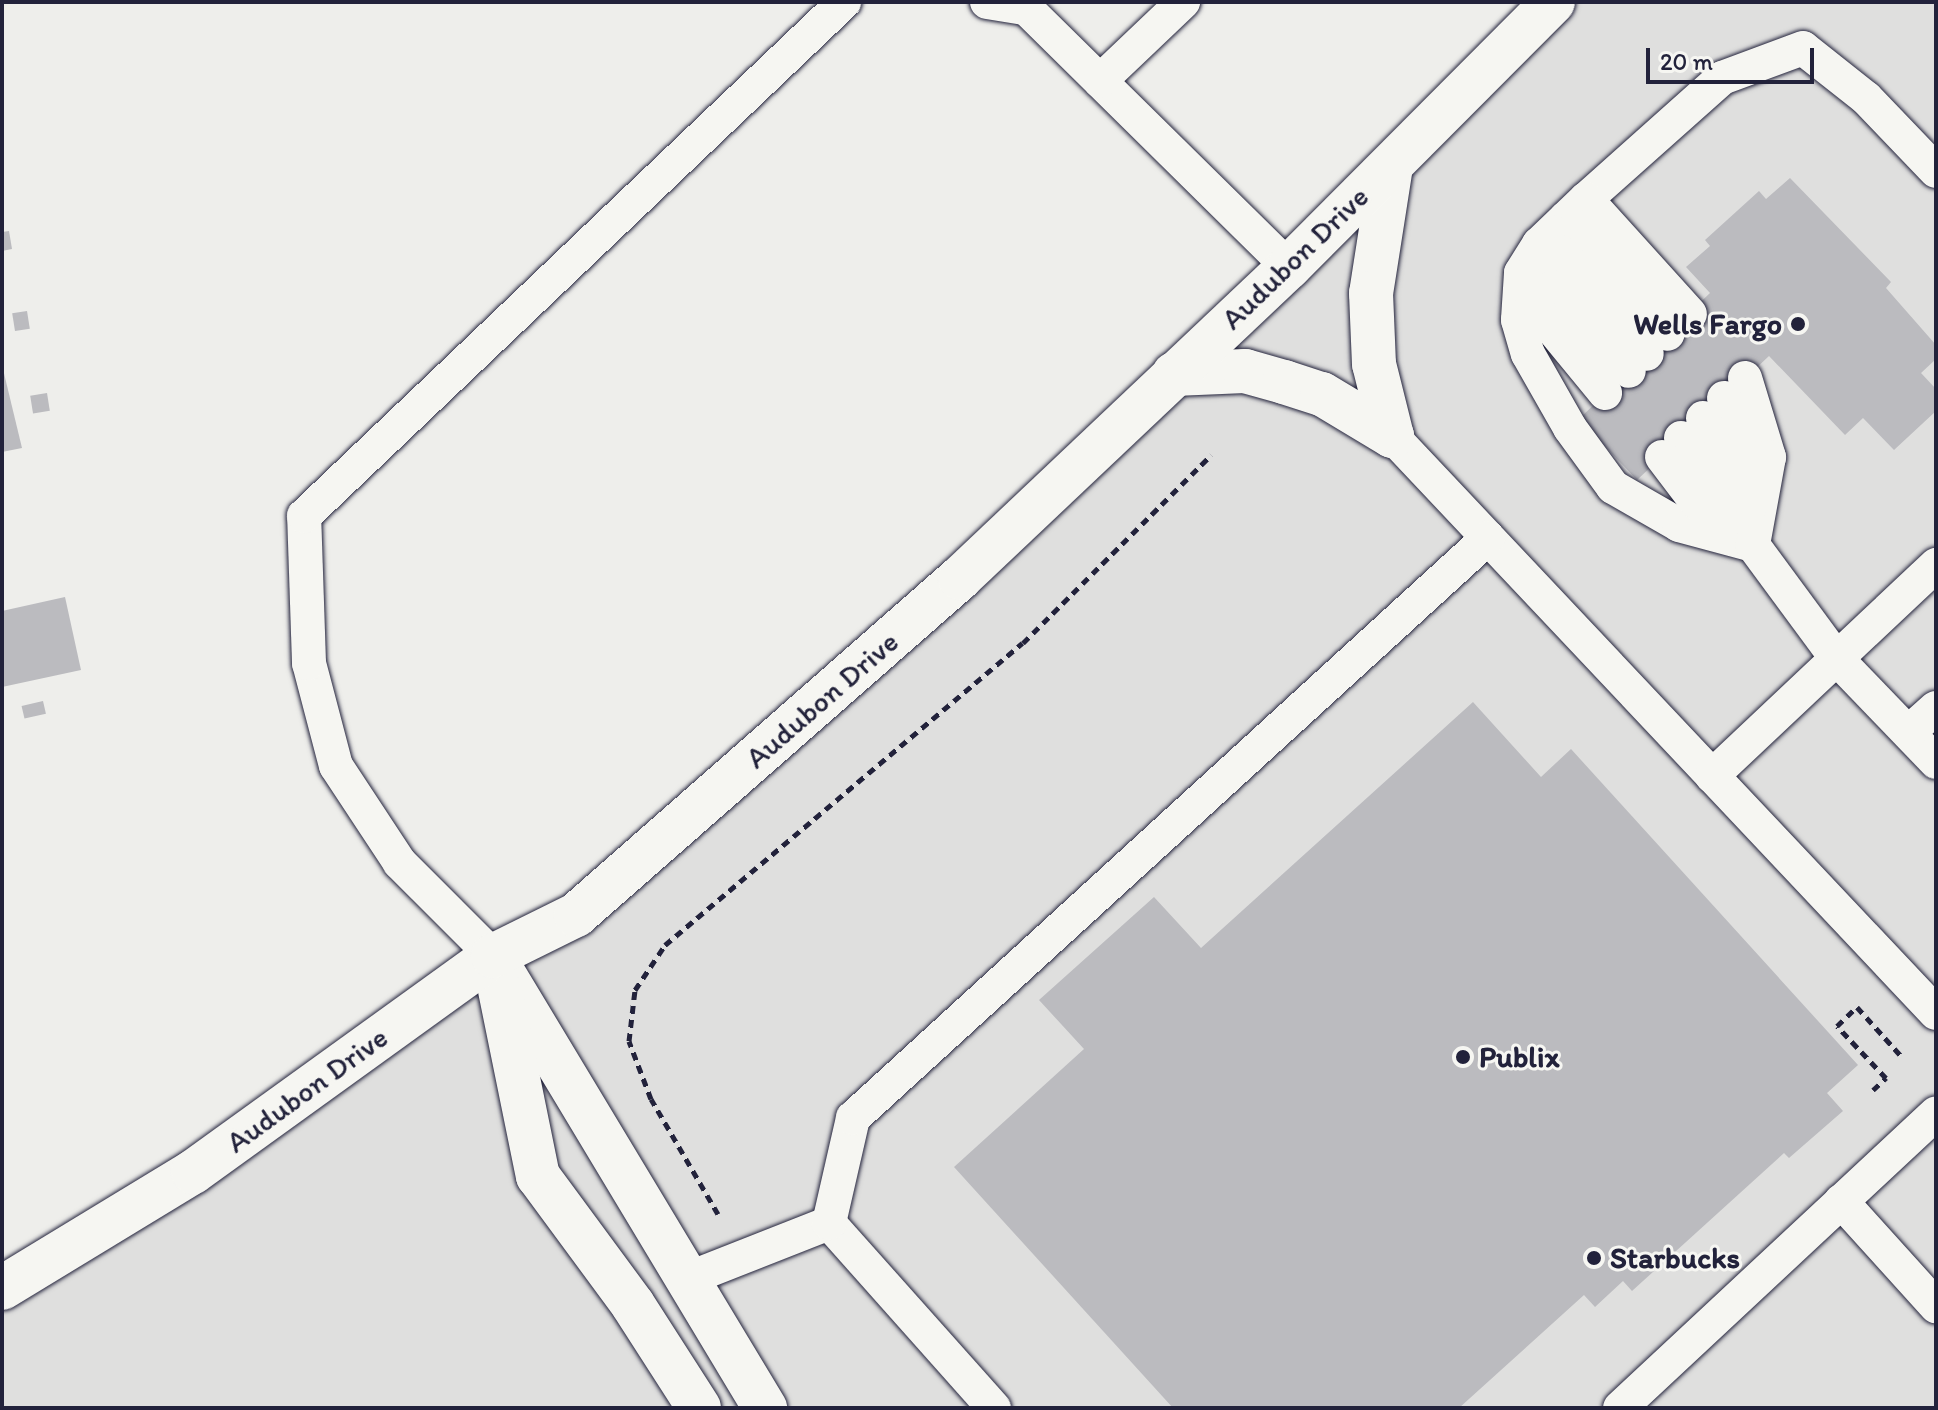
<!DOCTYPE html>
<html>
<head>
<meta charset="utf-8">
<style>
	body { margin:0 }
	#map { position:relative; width:1938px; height:1410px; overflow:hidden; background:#eeeeeb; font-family:Itim,sans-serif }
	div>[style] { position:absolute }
	.built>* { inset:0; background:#dfdfde }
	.building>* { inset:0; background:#bbbbbf; transform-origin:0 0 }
	.path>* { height:5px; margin-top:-2.5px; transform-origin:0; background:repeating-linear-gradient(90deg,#22223b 0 8px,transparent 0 14px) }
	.roads { filter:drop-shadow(0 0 2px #22223b) drop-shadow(0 0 2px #22223b) }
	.service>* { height:34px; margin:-17px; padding:0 17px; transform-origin:17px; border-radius:17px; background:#f6f6f2 }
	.minor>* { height:44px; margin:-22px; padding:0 22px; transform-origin:22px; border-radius:22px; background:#f6f6f2 }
	.tertiary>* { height:44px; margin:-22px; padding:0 22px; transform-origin:22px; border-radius:22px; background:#f6f6f2 }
	.dots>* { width:22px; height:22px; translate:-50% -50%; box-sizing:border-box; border:4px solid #f6f6f2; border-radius:50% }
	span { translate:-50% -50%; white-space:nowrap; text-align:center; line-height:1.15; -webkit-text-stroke:6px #f6f6f2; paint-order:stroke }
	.street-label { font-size:30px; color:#22223b }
	.poi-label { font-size:30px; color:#22223b; font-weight:700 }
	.right { translate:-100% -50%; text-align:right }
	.left { translate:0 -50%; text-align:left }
	.frame { position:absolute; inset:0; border:4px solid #22223b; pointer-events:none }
	.scale { position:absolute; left:1646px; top:48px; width:168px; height:36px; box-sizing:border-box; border:4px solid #22223b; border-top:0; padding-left:10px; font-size:24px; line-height:28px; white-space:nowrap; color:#22223b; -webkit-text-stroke:6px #f6f6f2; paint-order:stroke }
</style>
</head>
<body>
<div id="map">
	<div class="built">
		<i style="clip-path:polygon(1553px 2px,1936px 2px,1936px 1408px,2px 1408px,2px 1288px,576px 915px)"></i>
	</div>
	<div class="building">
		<i style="clip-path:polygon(1790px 178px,1891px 282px,1886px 288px,1936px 345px,1936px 359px,1921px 373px,1936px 389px,1936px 411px,1894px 450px,1863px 418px,1845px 435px,1769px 356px,1637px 480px,1579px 419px,1710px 293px,1686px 267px,1710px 246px,1705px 240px,1759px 191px,1766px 199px)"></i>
		<i style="clip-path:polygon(9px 231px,12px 249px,2px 251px,2px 232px)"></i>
		<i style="left:27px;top:311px;width:18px;height:15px;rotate:81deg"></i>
		<i style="clip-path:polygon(2px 365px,22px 448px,2px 452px)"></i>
		<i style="left:47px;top:393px;width:18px;height:17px;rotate:81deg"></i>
		<i style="clip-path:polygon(65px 597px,81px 670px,2px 687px,2px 611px)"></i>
		<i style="left:43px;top:701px;width:13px;height:22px;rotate:77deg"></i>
		<i style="clip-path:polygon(1473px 702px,1541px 777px,1571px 749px,1858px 1065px,1827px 1093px,1843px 1111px,1789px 1158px,1784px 1153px,1632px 1291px,1623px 1281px,1595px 1307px,1584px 1295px,1459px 1408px,1173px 1408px,954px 1167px,1084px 1049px,1039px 1000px,1154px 897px,1201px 948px)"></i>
	</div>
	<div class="path">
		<i style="left:1873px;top:1090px;width:18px;rotate:-43deg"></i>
		<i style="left:1886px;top:1078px;width:71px;rotate:-133.3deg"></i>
		<i style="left:1837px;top:1026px;width:28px;rotate:-44deg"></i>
		<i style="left:1857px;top:1007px;width:69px;rotate:48deg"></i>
		<i style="left:718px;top:1214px;width:133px;rotate:-120.2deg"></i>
		<i style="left:651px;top:1099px;width:62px;rotate:-110.8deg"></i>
		<i style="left:629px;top:1041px;width:51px;rotate:-83.3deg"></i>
		<i style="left:635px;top:990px;width:54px;rotate:-56.3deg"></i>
		<i style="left:665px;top:945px;width:468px;rotate:-40.2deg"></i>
		<i style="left:1023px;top:643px;width:266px;rotate:-45deg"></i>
	</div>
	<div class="roads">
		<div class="service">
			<i style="left:987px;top:2px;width:39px;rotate:9deg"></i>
			<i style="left:1026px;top:8px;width:369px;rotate:44.6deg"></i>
			<i style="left:1100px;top:81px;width:115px;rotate:-43.6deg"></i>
			<i style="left:1936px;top:171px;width:101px;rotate:-133.8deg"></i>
			<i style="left:1866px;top:98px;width:80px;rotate:-141.6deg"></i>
			<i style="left:1803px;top:48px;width:86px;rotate:159.7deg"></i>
			<i style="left:1722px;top:78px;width:182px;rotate:138.3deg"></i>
			<i style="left:1586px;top:199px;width:65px;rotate:136.2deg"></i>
			<i style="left:1539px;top:244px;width:34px;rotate:122deg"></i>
			<i style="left:1521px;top:273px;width:47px;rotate:93.7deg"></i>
			<i style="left:1518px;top:320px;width:35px;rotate:74deg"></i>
			<i style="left:1528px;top:354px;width:85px;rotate:60.4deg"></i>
			<i style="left:1570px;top:428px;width:73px;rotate:53.9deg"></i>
			<i style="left:1613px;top:487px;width:76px;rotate:29.9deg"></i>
			<i style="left:1679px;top:525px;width:77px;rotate:15.1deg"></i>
			<i style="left:1753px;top:545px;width:142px;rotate:53.6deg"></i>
			<i style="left:1837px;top:659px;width:143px;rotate:46.1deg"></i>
			<i style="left:1586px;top:199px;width:155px;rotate:47.9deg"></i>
			<i style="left:1566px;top:218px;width:154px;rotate:48.7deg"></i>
			<i style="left:1553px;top:232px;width:22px;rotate:68deg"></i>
			<i style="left:1561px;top:252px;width:133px;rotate:49.9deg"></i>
			<i style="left:1539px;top:244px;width:45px;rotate:72deg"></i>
			<i style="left:1553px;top:287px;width:113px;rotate:47.9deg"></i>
			<i style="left:1523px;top:277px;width:42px;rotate:64.7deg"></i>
			<i style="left:1541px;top:315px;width:101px;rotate:50.6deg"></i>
			<i style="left:1745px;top:378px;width:83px;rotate:73.1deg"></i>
			<i style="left:1769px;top:457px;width:89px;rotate:100.3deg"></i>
			<i style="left:1724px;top:398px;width:66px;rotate:72.4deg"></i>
			<i style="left:1744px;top:461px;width:48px;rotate:84.1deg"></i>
			<i style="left:1703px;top:418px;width:69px;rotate:66.8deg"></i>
			<i style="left:1392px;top:436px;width:793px;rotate:46.69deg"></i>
			<i style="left:1681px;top:438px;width:73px;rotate:55.7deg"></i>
			<i style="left:1662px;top:457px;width:58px;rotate:52.7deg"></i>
			<i style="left:1697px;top:503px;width:34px;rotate:37deg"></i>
			<i style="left:1909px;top:732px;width:36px;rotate:-42deg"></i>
			<i style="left:1712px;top:776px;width:308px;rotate:-43.3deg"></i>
			<i style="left:493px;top:956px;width:132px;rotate:-135deg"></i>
			<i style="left:400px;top:863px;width:116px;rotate:-123.4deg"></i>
			<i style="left:336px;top:766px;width:106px;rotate:-104.7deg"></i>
			<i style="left:309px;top:663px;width:147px;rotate:-91.9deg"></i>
			<i style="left:304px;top:516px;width:746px;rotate:-43.59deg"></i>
			<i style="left:1841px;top:1201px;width:142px;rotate:47.9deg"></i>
			<i style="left:829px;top:1223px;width:248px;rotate:48.3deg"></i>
			<i style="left:687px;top:1279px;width:153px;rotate:-21.5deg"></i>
			<i style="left:829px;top:1223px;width:108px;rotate:-77.1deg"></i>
			<i style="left:853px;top:1118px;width:860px;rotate:-42.41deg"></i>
			<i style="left:1620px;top:1408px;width:432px;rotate:-43deg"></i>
		</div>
		<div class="minor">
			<i style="left:493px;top:956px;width:528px;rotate:58.96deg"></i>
			<i style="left:500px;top:990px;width:190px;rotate:78.5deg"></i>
			<i style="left:538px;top:1176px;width:160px;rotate:53.6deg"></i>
			<i style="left:633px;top:1305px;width:122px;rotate:57.3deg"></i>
		</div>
		<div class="tertiary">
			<i style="left:1391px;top:166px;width:129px;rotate:98.9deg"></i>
			<i style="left:1371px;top:293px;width:71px;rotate:87.6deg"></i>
			<i style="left:1374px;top:364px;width:74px;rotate:76deg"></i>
			<i style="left:1174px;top:374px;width:71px;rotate:-2.4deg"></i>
			<i style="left:1245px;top:371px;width:41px;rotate:15.8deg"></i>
			<i style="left:1284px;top:382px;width:40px;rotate:18deg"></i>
			<i style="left:1322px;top:394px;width:82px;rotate:31deg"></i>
			<i style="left:2px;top:1288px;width:223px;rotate:-31.3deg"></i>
			<i style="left:193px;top:1172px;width:370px;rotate:-35.8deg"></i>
			<i style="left:493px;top:956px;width:93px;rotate:-26.3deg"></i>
			<i style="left:576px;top:915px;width:511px;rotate:-41.27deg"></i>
			<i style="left:960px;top:578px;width:453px;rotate:-43.4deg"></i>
			<i style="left:1289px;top:267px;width:374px;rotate:-45.1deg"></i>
		</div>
	</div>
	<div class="dots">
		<i style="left:1798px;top:324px;background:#22223b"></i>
		<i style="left:1463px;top:1057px;background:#22223b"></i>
		<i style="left:1594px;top:1258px;background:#22223b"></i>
	</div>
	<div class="street-label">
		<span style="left:1295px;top:258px;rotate:-44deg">Audubon Drive</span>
		<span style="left:822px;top:700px;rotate:-41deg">Audubon Drive</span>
		<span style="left:307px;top:1090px;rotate:-36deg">Audubon Drive</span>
	</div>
	<div class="poi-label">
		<span class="right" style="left:1782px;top:324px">Wells Fargo</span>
		<span class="left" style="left:1479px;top:1057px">Publix</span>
		<span class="left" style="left:1610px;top:1258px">Starbucks</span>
	</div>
	<div class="frame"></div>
	<div class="scale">20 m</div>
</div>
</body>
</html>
